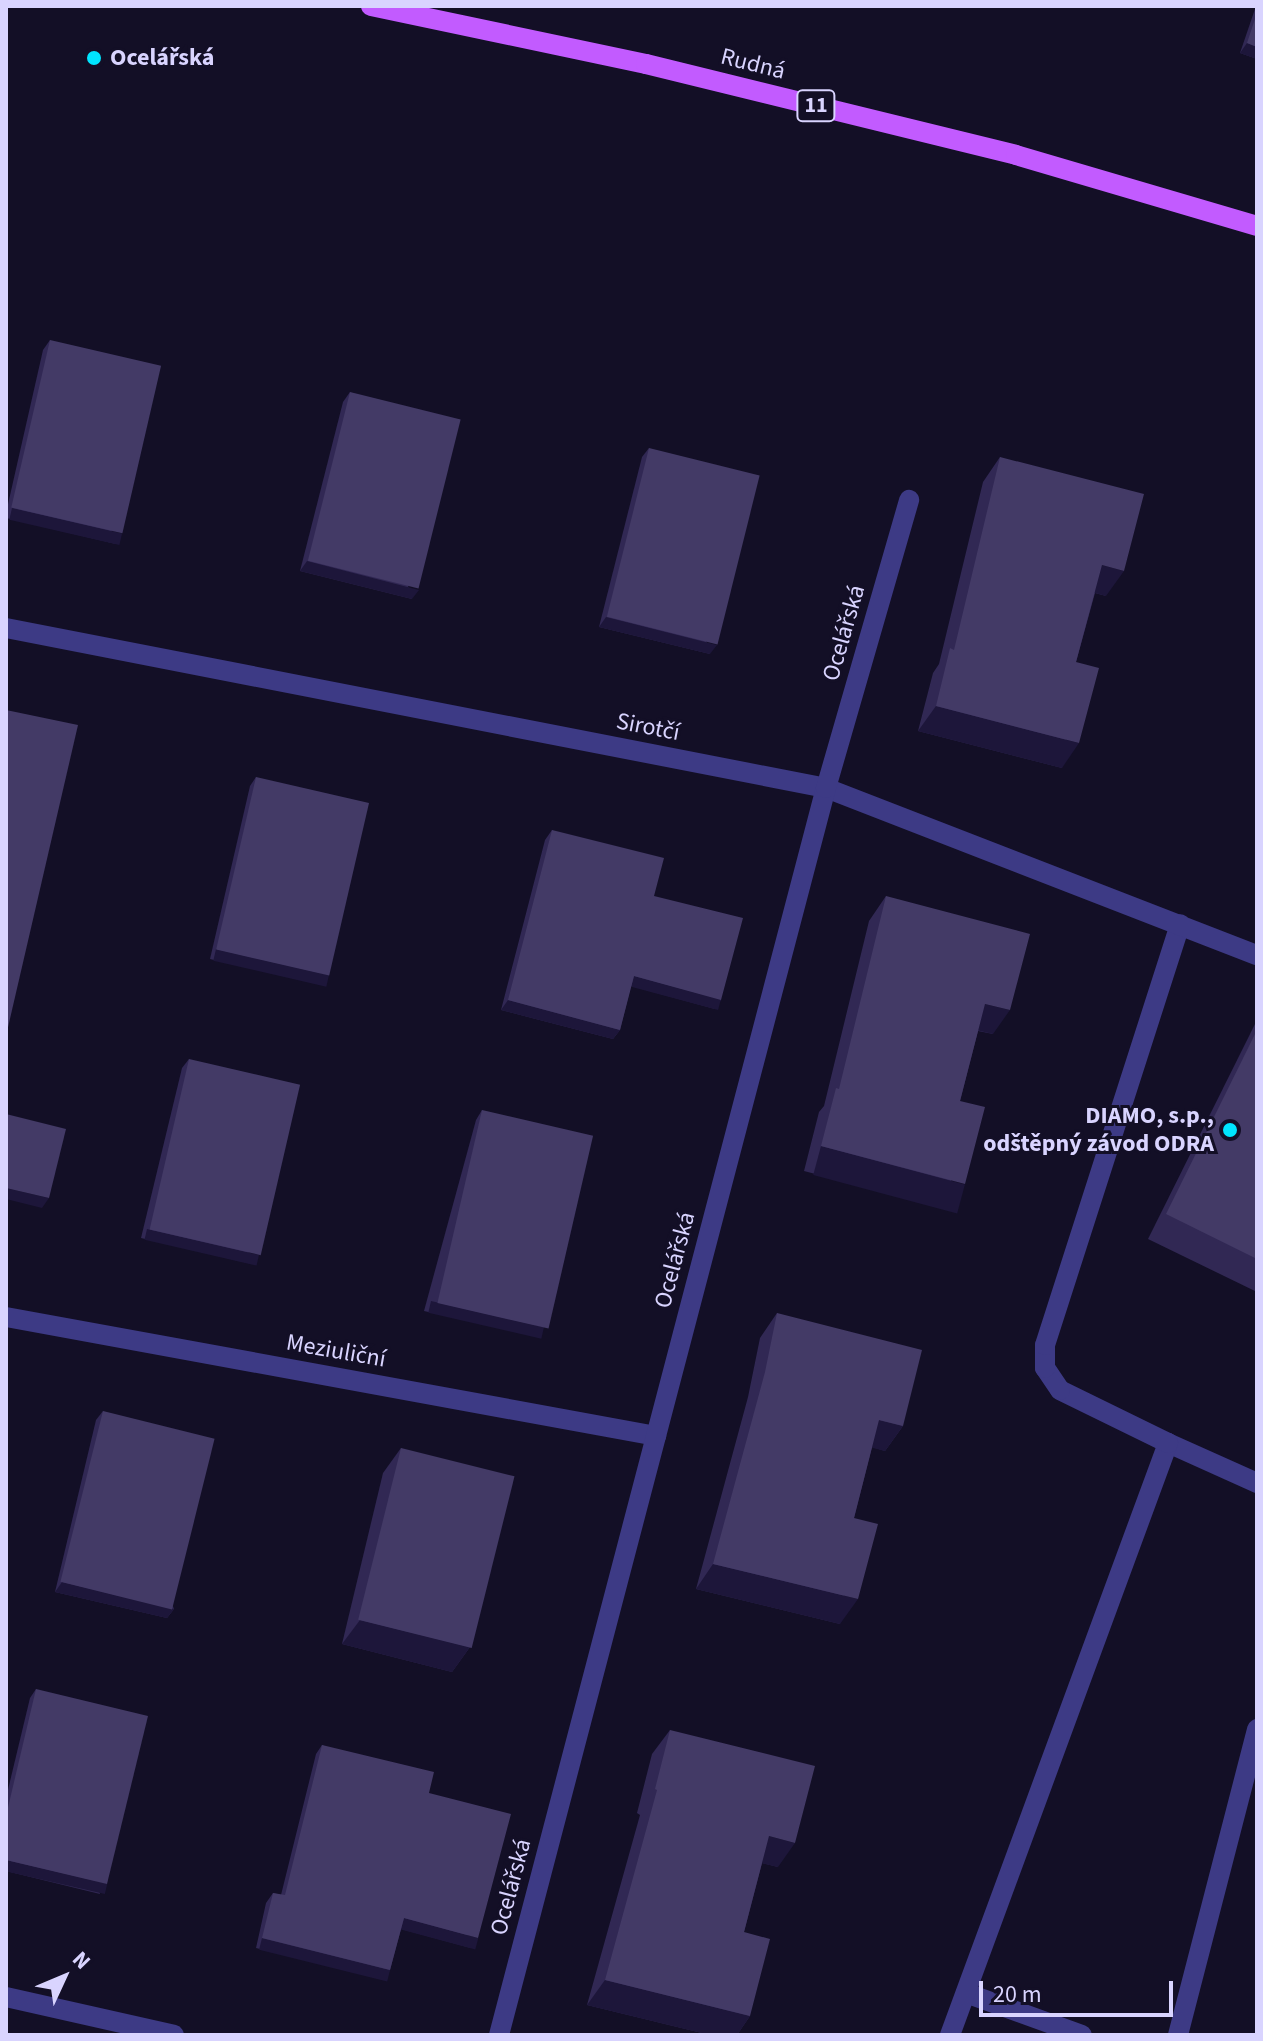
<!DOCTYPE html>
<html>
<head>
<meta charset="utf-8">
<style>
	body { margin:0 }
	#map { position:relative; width:1263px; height:2041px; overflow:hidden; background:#130f26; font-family:"Source Sans 3",sans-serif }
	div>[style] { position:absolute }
	.lane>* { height:20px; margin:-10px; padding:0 10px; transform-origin:10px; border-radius:10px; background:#3d3a85 }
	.street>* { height:20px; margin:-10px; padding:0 10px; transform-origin:10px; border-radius:10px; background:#3d3a85 }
	.primary>* { height:20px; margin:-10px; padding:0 10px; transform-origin:10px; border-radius:10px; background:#c25bff }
	.wall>* { inset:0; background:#312854 }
	.shaded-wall>* { inset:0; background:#1d163a; transform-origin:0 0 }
	.building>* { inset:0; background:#433a66; transform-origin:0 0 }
	.dots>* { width:22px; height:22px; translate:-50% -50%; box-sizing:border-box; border:4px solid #130f26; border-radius:50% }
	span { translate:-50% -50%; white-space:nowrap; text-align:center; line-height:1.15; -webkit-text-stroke:6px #130f26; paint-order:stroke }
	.shield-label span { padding:2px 6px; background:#130f26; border:2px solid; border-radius:6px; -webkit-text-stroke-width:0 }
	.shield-label { font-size:22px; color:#d9d4ff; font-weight:700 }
	.poi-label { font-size:24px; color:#d9d4ff; font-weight:700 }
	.left { translate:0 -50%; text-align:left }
	.right { translate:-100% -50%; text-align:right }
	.street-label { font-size:24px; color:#d9d4ff }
	.frame { position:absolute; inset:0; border:8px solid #d9d4ff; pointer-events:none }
	.north { position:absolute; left:24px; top:1937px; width:80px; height:80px; -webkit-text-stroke:6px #130f26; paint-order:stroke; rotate:46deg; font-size:22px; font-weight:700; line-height:32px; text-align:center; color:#d9d4ff }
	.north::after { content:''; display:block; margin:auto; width:28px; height:36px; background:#d9d4ff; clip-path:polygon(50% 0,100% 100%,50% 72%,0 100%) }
	.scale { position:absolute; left:979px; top:1981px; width:194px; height:36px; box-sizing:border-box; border:4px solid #d9d4ff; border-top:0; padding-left:10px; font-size:24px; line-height:28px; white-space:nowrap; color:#d9d4ff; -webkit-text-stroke:6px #130f26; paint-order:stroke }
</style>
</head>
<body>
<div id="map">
	<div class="lane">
		<i style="left:1168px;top:1443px;width:98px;rotate:24.2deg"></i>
		<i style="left:966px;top:1993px;width:123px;rotate:19.9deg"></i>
		<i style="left:950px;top:2035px;width:631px;rotate:-69.78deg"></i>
		<i style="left:1168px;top:1443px;width:120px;rotate:-153.9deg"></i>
		<i style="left:1060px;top:1390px;width:27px;rotate:-124deg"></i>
		<i style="left:1045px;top:1368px;width:23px;rotate:-90deg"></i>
		<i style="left:1045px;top:1345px;width:442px;rotate:-72.2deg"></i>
		<i style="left:1178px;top:2035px;width:316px;rotate:-75.5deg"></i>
	</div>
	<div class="street">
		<i style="left:6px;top:628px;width:835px;rotate:11.04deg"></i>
		<i style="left:826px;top:788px;width:462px;rotate:21.2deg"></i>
		<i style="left:6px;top:1317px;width:661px;rotate:10.37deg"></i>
		<i style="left:6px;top:1997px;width:172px;rotate:12.7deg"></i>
		<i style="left:499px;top:2035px;width:1289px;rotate:-75.31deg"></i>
		<i style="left:826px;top:788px;width:300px;rotate:-73.9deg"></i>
	</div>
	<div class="primary">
		<i style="left:371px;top:6px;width:281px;rotate:11.9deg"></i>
		<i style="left:646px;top:64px;width:381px;rotate:13.8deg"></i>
		<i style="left:1016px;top:155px;width:251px;rotate:16.4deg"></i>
	</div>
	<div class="wall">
		<i style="clip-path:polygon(1256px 6px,1257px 6px,1257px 59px,1240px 53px)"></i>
		<i style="clip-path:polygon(50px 340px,116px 544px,6px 518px,6px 513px,43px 350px)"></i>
		<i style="clip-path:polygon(350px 392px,412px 599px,300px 571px,343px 402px)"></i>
		<i style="clip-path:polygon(649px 448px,710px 654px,599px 627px,642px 457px)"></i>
		<i style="clip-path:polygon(1000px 457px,1106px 596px,1095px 593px,1076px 662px,1062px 768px,918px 731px,933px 673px,939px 664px,983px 482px)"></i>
		<i style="clip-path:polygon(256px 777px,322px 985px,210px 959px,250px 786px)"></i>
		<i style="clip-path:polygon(552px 830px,654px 896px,721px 1000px,715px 1009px,631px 986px,620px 1030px,613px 1039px,501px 1010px,545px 840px)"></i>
		<i style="clip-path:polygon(886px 896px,993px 1034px,978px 1031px,960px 1101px,948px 1209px,804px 1171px,819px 1112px,824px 1106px,869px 921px)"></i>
		<i style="clip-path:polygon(1257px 1020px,1257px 1292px,1148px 1239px)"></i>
		<i style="clip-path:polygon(189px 1059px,252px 1264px,141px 1238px,182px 1068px)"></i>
		<i style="clip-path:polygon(482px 1110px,538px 1337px,424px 1311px,476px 1120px)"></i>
		<i style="clip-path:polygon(777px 1313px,903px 1426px,885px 1451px,872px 1447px,854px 1518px,840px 1624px,696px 1589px,748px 1397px,760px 1338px)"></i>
		<i style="clip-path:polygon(103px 1411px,174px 1609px,167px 1618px,55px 1592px,96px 1420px)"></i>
		<i style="clip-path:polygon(401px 1448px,470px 1647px,452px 1672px,342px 1644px,383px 1473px)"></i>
		<i style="clip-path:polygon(36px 1689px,100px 1894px,6px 1871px,6px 1798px,30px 1698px)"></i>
		<i style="clip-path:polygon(670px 1730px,778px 1867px,762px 1863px,744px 1932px,750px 2016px,737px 2035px,710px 2035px,587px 2005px,640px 1815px,637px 1813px,652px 1754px)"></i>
		<i style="clip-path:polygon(322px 1745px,429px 1793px,471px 1948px,401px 1929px,390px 1970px,384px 1980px,256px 1948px,266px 1903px,273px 1893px,281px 1895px,316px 1754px)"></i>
	</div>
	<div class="shaded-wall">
		<i style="clip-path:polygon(1247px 43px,1257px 47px,1257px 59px,1240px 53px)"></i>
		<i style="left:12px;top:508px;width:113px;height:12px;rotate:13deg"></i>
		<i style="clip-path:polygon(307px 561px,419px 590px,412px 599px,300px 571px)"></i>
		<i style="clip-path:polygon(1102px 565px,1124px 571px,1106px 596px,1085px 590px)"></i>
		<i style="clip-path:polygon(606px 617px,717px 645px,710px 654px,599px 627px)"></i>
		<i style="clip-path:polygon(936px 706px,1079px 743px,1062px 768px,918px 731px)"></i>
		<i style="left:216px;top:949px;width:116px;height:12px;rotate:13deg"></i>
		<i style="left:634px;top:976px;width:90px;height:11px;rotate:15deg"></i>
		<i style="clip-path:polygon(508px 1000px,620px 1030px,613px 1039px,501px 1010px)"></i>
		<i style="clip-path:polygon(985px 1004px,1010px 1010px,993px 1034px,968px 1028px)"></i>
		<i style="left:821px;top:1146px;width:149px;height:30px;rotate:15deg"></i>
		<i style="clip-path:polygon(6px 1188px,49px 1198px,42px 1208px,6px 1199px)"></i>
		<i style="left:147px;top:1229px;width:115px;height:11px;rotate:13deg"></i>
		<i style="left:431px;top:1301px;width:116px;height:12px;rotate:13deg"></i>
		<i style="clip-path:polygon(879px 1420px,903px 1426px,885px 1451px,861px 1445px)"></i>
		<i style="clip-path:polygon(713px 1564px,858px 1599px,840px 1624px,696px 1589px)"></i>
		<i style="clip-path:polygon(62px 1582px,174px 1609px,167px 1618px,55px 1592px)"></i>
		<i style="clip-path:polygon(360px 1620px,470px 1647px,452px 1672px,342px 1644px)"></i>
		<i style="clip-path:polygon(769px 1836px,795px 1843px,778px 1867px,752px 1861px)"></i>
		<i style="left:6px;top:1860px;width:104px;height:11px;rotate:13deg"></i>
		<i style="left:404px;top:1918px;width:77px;height:12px;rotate:15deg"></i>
		<i style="left:262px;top:1938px;width:132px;height:12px;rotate:14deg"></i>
		<i style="clip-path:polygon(605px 1980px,750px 2016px,737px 2035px,710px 2035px,587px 2005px)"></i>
	</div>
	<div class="building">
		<i style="clip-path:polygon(1257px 13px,1257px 47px,1247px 43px)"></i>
		<i style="left:50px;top:340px;width:114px;height:172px;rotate:13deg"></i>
		<i style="left:350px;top:392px;width:114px;height:174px;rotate:14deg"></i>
		<i style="left:649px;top:448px;width:114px;height:174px;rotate:14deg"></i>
		<i style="clip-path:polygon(1000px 457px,1144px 494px,1124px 571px,1102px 565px,1076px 662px,1099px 668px,1079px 743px,936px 706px,950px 648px,954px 650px)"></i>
		<i style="clip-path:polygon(6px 710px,78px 725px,6px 1036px)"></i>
		<i style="left:256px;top:777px;width:116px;height:177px;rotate:13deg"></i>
		<i style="clip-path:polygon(552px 830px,664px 858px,654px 896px,743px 918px,721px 1000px,634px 976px,620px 1030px,508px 1000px)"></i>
		<i style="clip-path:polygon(886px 896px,1030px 934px,1010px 1010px,985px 1004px,960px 1101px,985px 1107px,965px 1184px,821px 1146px,836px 1088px,839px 1089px)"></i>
		<i style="clip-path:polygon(1257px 1030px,1257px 1259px,1166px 1214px)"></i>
		<i style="left:189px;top:1059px;width:114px;height:175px;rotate:13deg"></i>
		<i style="left:482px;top:1110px;width:114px;height:198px;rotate:13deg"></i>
		<i style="clip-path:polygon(6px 1114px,66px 1129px,49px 1198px,6px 1188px)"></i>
		<i style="clip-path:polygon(777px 1313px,922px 1350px,903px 1426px,879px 1420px,854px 1518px,878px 1524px,858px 1599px,713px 1564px,765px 1372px)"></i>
		<i style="left:103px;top:1411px;width:115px;height:176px;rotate:14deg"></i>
		<i style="left:401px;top:1448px;width:117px;height:177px;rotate:14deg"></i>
		<i style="clip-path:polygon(36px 1689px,148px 1716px,107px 1884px,6px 1860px,6px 1816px)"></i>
		<i style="clip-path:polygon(670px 1730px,815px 1766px,795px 1843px,769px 1836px,744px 1932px,770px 1939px,750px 2016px,605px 1980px,657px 1790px,655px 1789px)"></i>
		<i style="clip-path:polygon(322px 1745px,434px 1772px,429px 1793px,511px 1814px,478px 1938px,404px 1918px,390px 1970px,262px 1938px,273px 1893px,285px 1895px)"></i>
	</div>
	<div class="dots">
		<i style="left:94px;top:58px;background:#00e5ff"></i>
		<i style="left:1230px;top:1130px;background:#00e5ff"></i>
	</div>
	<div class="shield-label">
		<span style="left:816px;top:106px">11</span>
	</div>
	<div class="poi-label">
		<span class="left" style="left:110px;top:58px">Ocelářská</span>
		<span class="right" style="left:1214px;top:1130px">DIAMO, s.p.,<br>odštěpný závod ODRA</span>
	</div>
	<div class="street-label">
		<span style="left:753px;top:64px;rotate:14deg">Rudná</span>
		<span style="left:844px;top:633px;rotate:-74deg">Ocelářská</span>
		<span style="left:648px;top:727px;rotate:11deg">Sirotčí</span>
		<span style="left:675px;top:1260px;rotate:-75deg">Ocelářská</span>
		<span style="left:336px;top:1351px;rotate:10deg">Meziuliční</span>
		<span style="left:511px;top:1887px;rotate:-75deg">Ocelářská</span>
	</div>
	<div class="frame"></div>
	<div class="north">N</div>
	<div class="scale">20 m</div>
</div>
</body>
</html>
